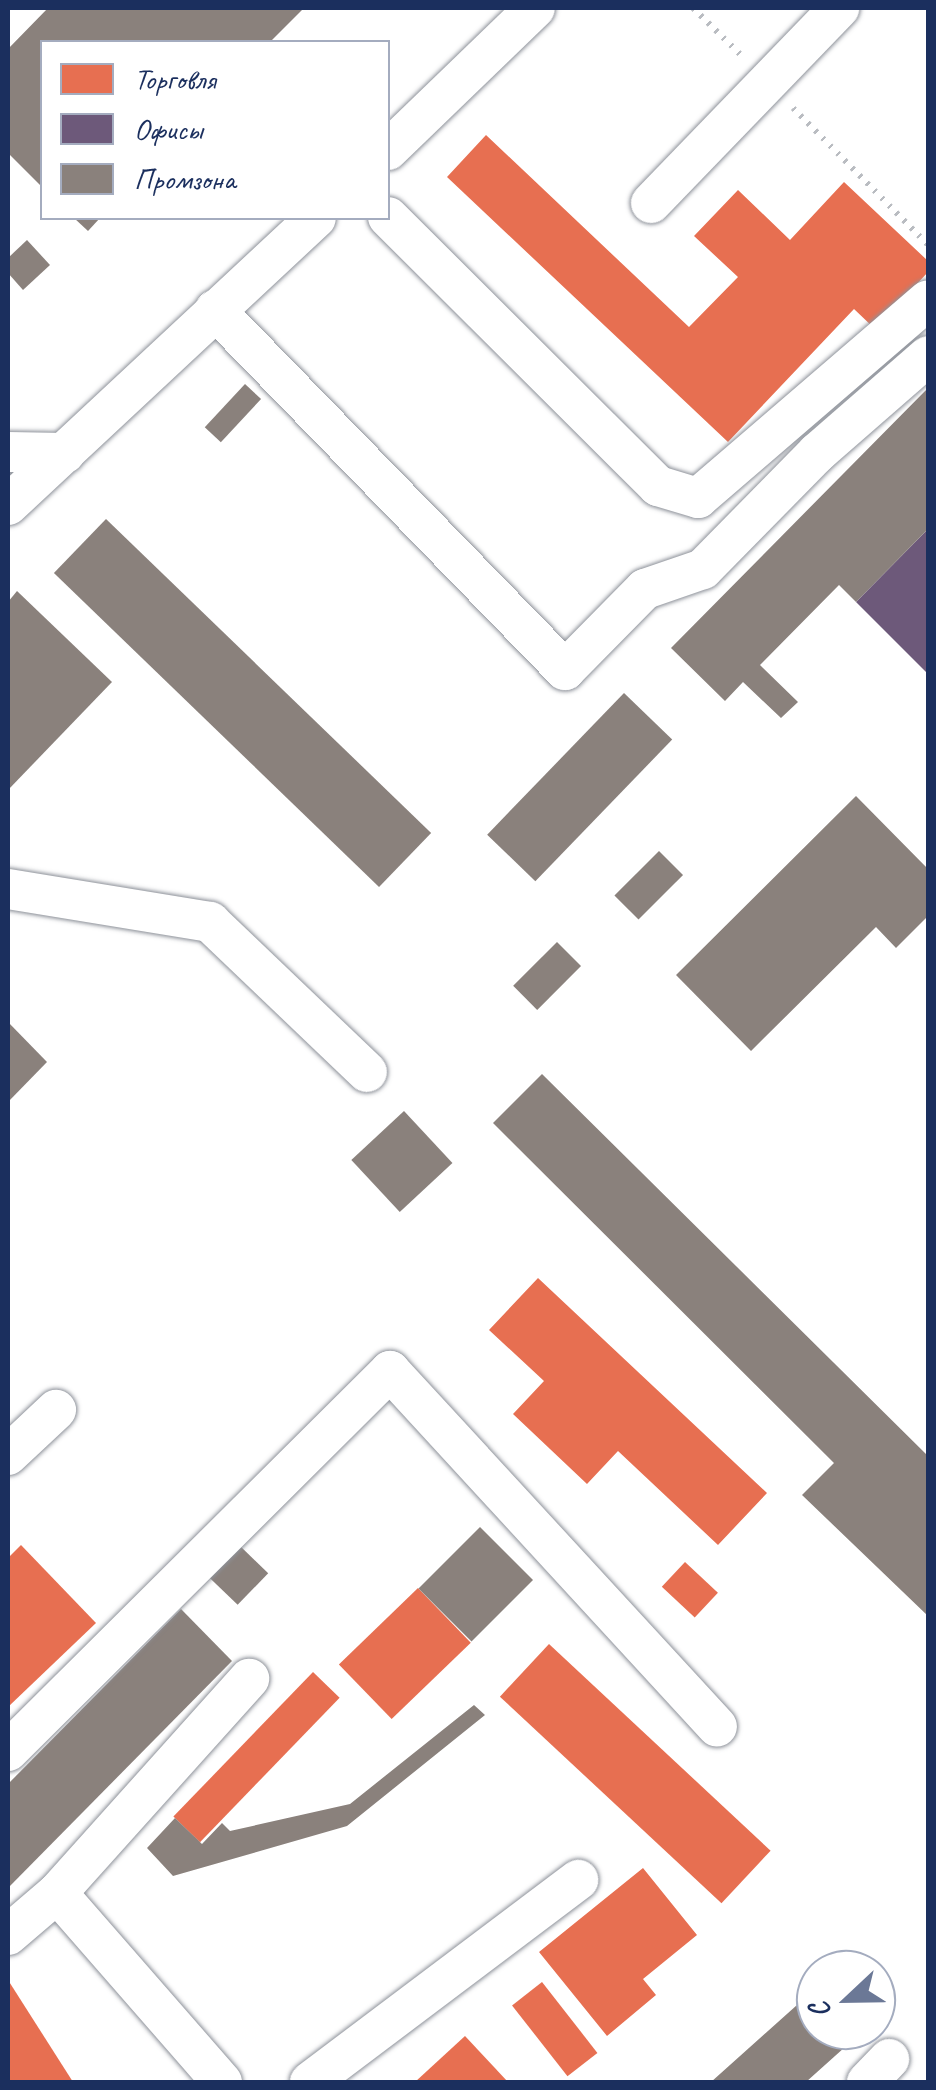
<!DOCTYPE html>
<html>
<head>
<meta charset="utf-8">
<style>
	body { margin:0 }
	#map { position:relative; width:936px; height:2090px; overflow:hidden; background:#fff; font-family:Caveat,sans-serif }
	div>[style] { position:absolute }
	.shops>* { inset:0; background:#e76f51; transform-origin:0 0 }
	.offices>* { inset:0; background:#6d597a }
	.industry>* { inset:0; background:#8a817c; transform-origin:0 0 }
	.path>* { height:6px; margin-top:-3px; transform-origin:0; background:repeating-linear-gradient(90deg,#b9bcc1 0 2.5px,transparent 0 10.5px) }
	.roads { filter:drop-shadow(0 0 2px #8e929a) drop-shadow(0 0 2px #8e929a) }
	.minor>* { height:40px; margin:-20px; padding:0 20px; transform-origin:20px; border-radius:20px; background:#fff }
	span { translate:-50% -50%; white-space:nowrap; text-align:center; line-height:1.15; -webkit-text-stroke:10px #fff; paint-order:stroke }
	.frame { position:absolute; inset:0; border:10px solid #1b2f5e; pointer-events:none }
	.legend { position:absolute; left:40px; top:40px; width:350px; height:180px; box-sizing:border-box; background:#fff; border:2px solid #a4acbf; margin:0; padding:12px 18px; list-style:none; font-size:30px; color:#1b2f5e }
	.legend li { display:flex; align-items:center; gap:20px; height:50px }
	.legend b { width:50px; border:2px solid #a4acbf }
	.north { position:absolute; left:796px; top:1950px; width:100px; height:100px; box-sizing:border-box; background:#fff; border:2px solid #a4acbf; border-radius:50%; rotate:248deg; font-size:28px; font-weight:700; line-height:40px; text-align:center; color:#1b2f5e }
	.north::after { content:''; display:block; margin:auto; width:35px; height:45px; background:#6b7896; clip-path:polygon(50% 0,100% 100%,50% 72%,0 100%) }
</style>
</head>
<body>
<div id="map">
	<div class="shops">
		<i style="clip-path:polygon(486px 135px,689px 327px,738px 277px,694px 236px,738px 190px,790px 240px,844px 182px,928px 261px,928px 272px,875px 329px,854px 309px,728px 442px,447px 177px)"></i>
		<i style="clip-path:polygon(538px 1278px,767px 1493px,718px 1545px,618px 1451px,587px 1484px,513px 1414px,544px 1381px,489px 1330px)"></i>
		<i style="clip-path:polygon(21px 1545px,96px 1623px,8px 1707px,8px 1558px)"></i>
		<i style="left:685px;top:1562px;width:45px;height:34px;rotate:43deg"></i>
		<i style="left:418px;top:1588px;width:76px;height:110px;rotate:46deg"></i>
		<i style="left:549px;top:1644px;width:303px;height:72px;rotate:43deg"></i>
		<i style="left:313px;top:1672px;width:37px;height:201px;rotate:44deg"></i>
		<i style="clip-path:polygon(643px 1868px,697px 1935px,643px 1979px,656px 1995px,607px 2036px,539px 1952px)"></i>
		<i style="clip-path:polygon(8px 1980px,73px 2082px,8px 2082px)"></i>
		<i style="left:542px;top:1982px;width:90px;height:38px;rotate:52deg"></i>
		<i style="clip-path:polygon(465px 2036px,508px 2082px,415px 2082px)"></i>
	</div>
	<div class="offices">
		<i style="clip-path:polygon(928px 529px,928px 674px,856px 602px)"></i>
	</div>
	<div class="industry">
		<i style="clip-path:polygon(48px 8px,304px 8px,270px 42px,42px 42px,42px 187px,8px 153px,8px 49px)"></i>
		<i style="clip-path:polygon(74px 218px,100px 218px,88px 231px)"></i>
		<i style="clip-path:polygon(27px 240px,50px 265px,23px 290px,8px 273px,8px 258px)"></i>
		<i style="left:245px;top:384px;width:22px;height:59px;rotate:43deg"></i>
		<i style="clip-path:polygon(928px 388px,928px 529px,856px 602px,839px 585px,760px 665px,798px 702px,781px 718px,743px 682px,725px 701px,671px 648px)"></i>
		<i style="left:106px;top:519px;width:452px;height:75px;rotate:44deg"></i>
		<i style="clip-path:polygon(17px 591px,112px 682px,8px 790px,8px 602px)"></i>
		<i style="left:624px;top:693px;width:67px;height:197px;rotate:44deg"></i>
		<i style="clip-path:polygon(856px 796px,928px 869px,928px 916px,896px 948px,876px 927px,751px 1051px,676px 975px)"></i>
		<i style="left:659px;top:851px;width:34px;height:63px;rotate:45deg"></i>
		<i style="left:557px;top:942px;width:34px;height:62px;rotate:45deg"></i>
		<i style="clip-path:polygon(8px 1022px,47px 1062px,8px 1102px)"></i>
		<i style="clip-path:polygon(542px 1074px,928px 1456px,928px 1616px,802px 1495px,834px 1463px,493px 1123px)"></i>
		<i style="left:404px;top:1111px;width:71px;height:72px;rotate:47deg"></i>
		<i style="left:480px;top:1527px;width:75px;height:87px;rotate:45deg"></i>
		<i style="left:238px;top:1544px;width:42px;height:44px;rotate:44deg"></i>
		<i style="clip-path:polygon(181px 1609px,232px 1661px,8px 1888px,8px 1784px)"></i>
		<i style="clip-path:polygon(474px 1705px,485px 1715px,347px 1826px,173px 1876px,147px 1848px,175px 1818px,202px 1844px,222px 1823px,230px 1831px,350px 1804px)"></i>
		<i style="clip-path:polygon(816px 1988px,816px 2030px,864px 2030px,806px 2082px,711px 2082px)"></i>
	</div>
	<div class="path">
		<i style="left:693px;top:8px;width:69px;rotate:44.4deg"></i>
		<i style="left:793px;top:108px;width:192px;rotate:45.4deg"></i>
	</div>
	<div class="roads">
		<div class="minor">
			<i style="left:388px;top:150px;width:204px;rotate:-44deg"></i>
			<i style="left:651px;top:203px;width:271px;rotate:-46deg"></i>
			<i style="left:388px;top:217px;width:381px;rotate:44.9deg"></i>
			<i style="left:658px;top:486px;width:42px;rotate:16.7deg"></i>
			<i style="left:698px;top:498px;width:303px;rotate:-40.7deg"></i>
			<i style="left:215px;top:310px;width:502px;rotate:45.81deg"></i>
			<i style="left:565px;top:670px;width:114px;rotate:-45.4deg"></i>
			<i style="left:645px;top:589px;width:61px;rotate:-19deg"></i>
			<i style="left:703px;top:569px;width:163px;rotate:-45.5deg"></i>
			<i style="left:817px;top:453px;width:147px;rotate:-41.1deg"></i>
			<i style="left:8px;top:452px;width:57px;rotate:1deg"></i>
			<i style="left:8px;top:505px;width:421px;rotate:-43deg"></i>
			<i style="left:8px;top:889px;width:205px;rotate:9.3deg"></i>
			<i style="left:210px;top:922px;width:217px;rotate:43.7deg"></i>
			<i style="left:8px;top:1455px;width:66px;rotate:-43.2deg"></i>
			<i style="left:8px;top:1751px;width:539px;rotate:-44.85deg"></i>
			<i style="left:390px;top:1371px;width:483px;rotate:47.4deg"></i>
			<i style="left:57px;top:1893px;width:251px;rotate:48.9deg"></i>
			<i style="left:8px;top:1935px;width:65px;rotate:-40.6deg"></i>
			<i style="left:57px;top:1893px;width:288px;rotate:-48.1deg"></i>
			<i style="left:310px;top:2082px;width:336px;rotate:-37deg"></i>
			<i style="left:867px;top:2082px;width:32px;rotate:-46deg"></i>
		</div>
	</div>
	<div class="frame"></div>
	<ul class="legend">
	<li><b style="height:28px;background:#e76f51"></b>Торговля</li>
	<li><b style="height:28px;background:#6d597a"></b>Офисы</li>
	<li><b style="height:28px;background:#8a817c"></b>Промзона</li>
	</ul>
	<div class="north">С</div>
</div>
</body>
</html>
